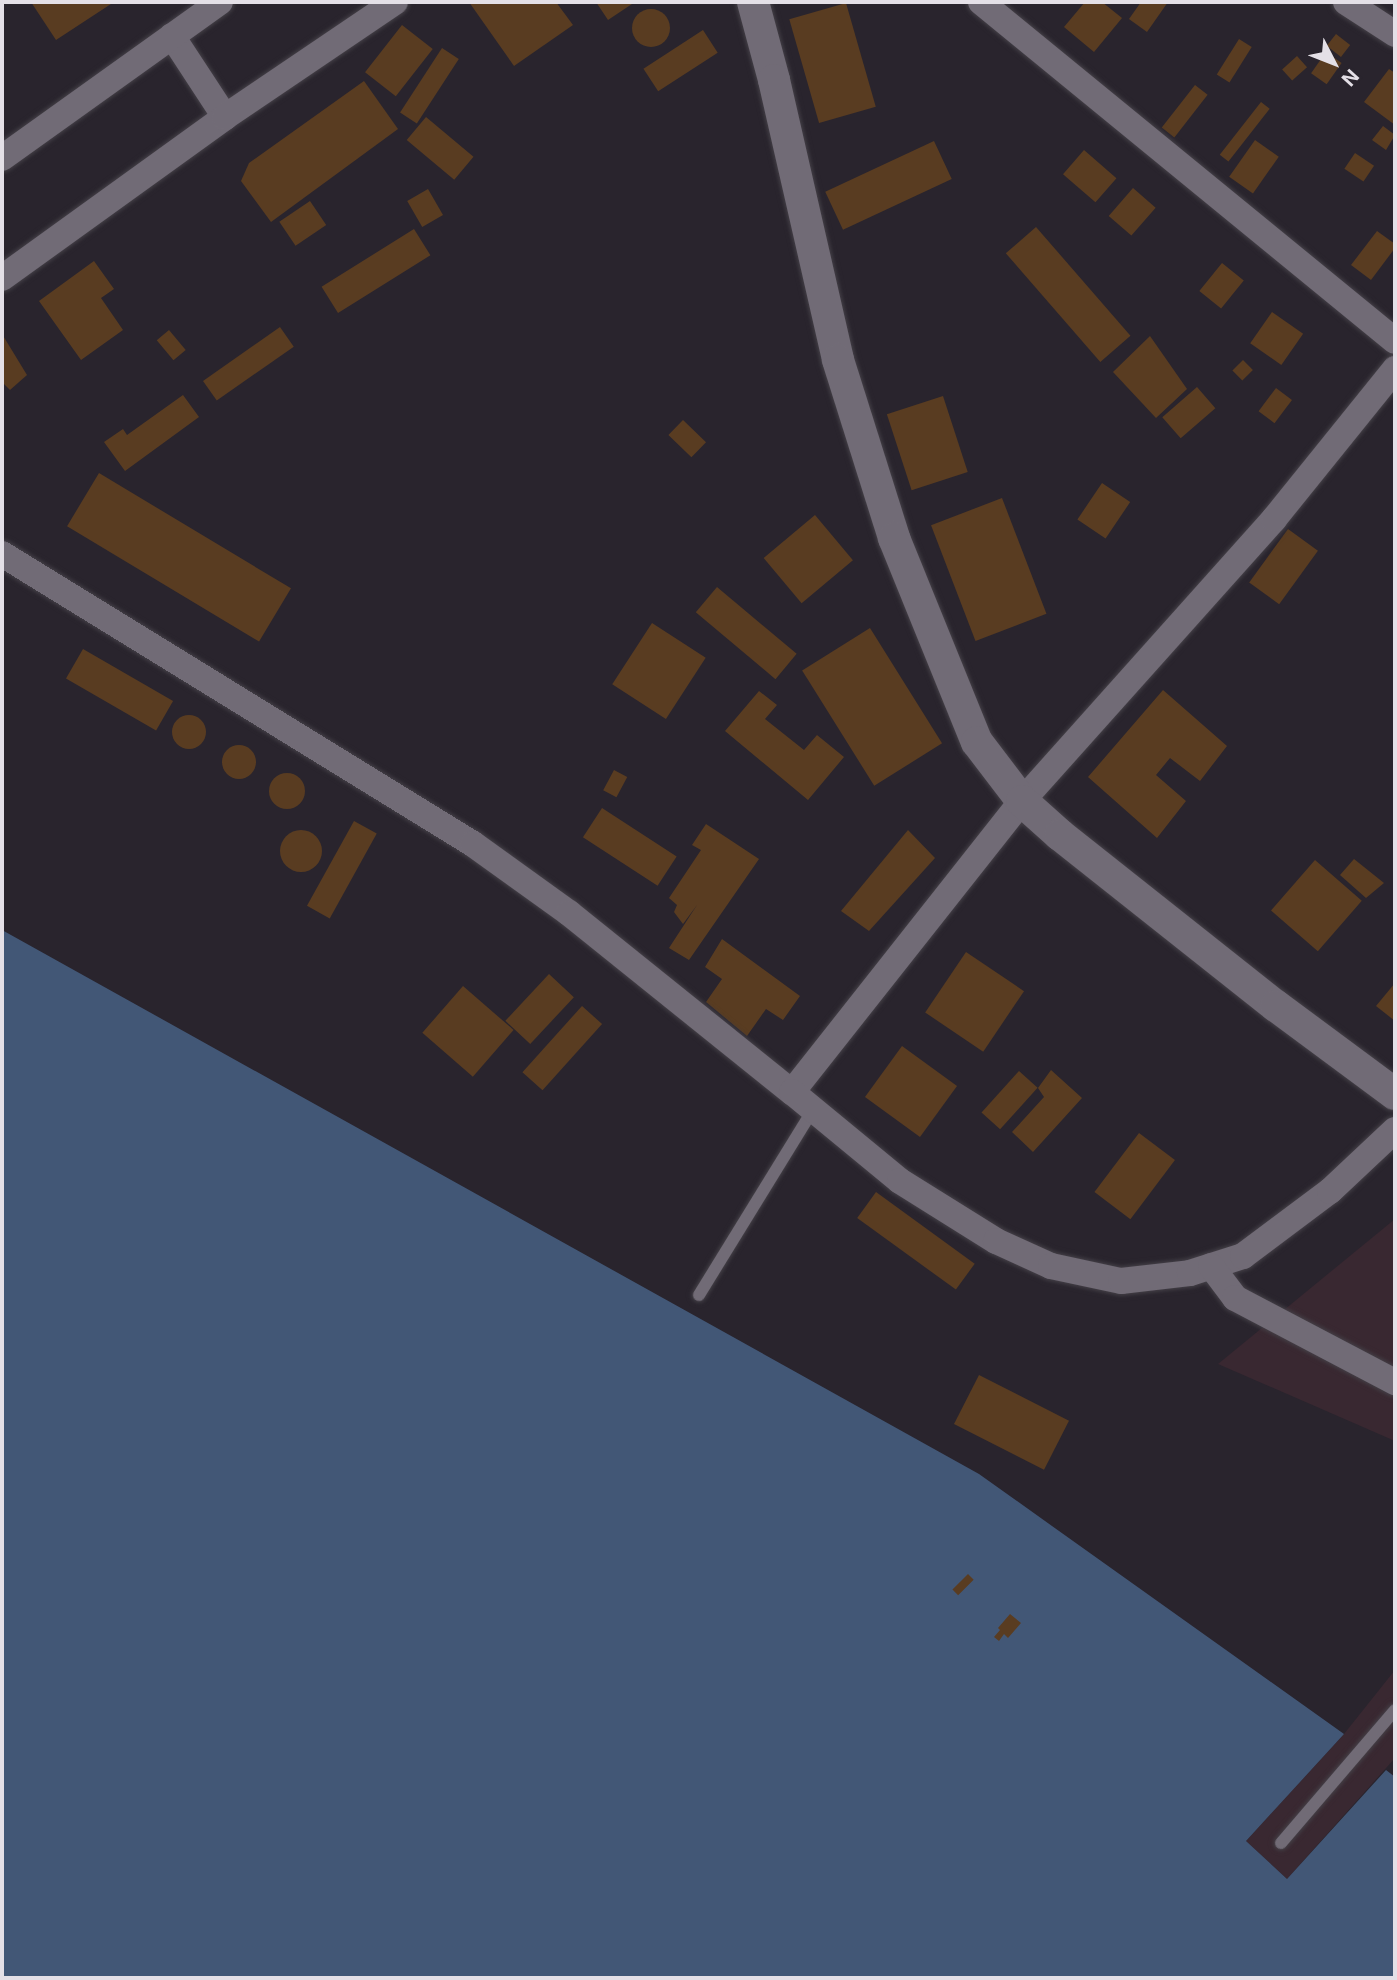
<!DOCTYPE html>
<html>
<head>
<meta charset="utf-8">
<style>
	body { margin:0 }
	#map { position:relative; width:1397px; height:1980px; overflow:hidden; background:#29242d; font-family:Inter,sans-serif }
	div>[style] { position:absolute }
	.industrial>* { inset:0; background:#392831 }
	.water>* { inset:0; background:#425776 }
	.building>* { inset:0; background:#593c21; transform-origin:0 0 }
	.round { border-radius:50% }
	.roads { filter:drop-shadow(0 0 2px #444047) drop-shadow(0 0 2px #444047) }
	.service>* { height:12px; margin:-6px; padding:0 6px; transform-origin:6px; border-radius:6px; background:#716b76 }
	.minor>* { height:26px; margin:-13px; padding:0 13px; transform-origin:13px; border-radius:13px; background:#716b76 }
	.tertiary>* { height:32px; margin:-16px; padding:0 16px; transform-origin:16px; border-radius:16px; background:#716b76 }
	span { translate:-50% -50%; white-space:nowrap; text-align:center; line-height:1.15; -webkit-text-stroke:6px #29242d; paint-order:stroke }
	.frame { position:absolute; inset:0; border:4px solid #e4e0e7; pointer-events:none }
	.north { position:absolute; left:1299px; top:28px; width:70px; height:70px; -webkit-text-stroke:5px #29242d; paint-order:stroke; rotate:132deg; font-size:19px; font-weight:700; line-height:28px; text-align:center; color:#e4e0e7 }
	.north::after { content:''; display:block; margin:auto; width:24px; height:32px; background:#e4e0e7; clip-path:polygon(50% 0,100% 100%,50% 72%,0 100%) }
</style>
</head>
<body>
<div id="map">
	<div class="industrial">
		<i style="clip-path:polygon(1395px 1219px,1395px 1441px,1218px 1364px)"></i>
		<i style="clip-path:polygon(1395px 1670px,1395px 1758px,1287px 1879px,1246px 1841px,1344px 1734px)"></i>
	</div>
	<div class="water">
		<i style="clip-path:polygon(2px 930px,979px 1474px,1344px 1734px,1246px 1841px,1287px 1879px,1386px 1770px,1395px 1777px,1395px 1978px,2px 1978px)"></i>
	</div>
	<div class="building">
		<i style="clip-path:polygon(31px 2px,114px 2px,56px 40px)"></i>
		<i style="clip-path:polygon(469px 2px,556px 2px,573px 25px,514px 66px)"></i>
		<i style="clip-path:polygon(596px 2px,635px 2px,608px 20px)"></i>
		<i style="clip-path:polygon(1085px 2px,1102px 2px,1122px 18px,1094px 52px,1064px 27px)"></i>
		<i style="clip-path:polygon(1141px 2px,1168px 2px,1147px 32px,1129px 19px)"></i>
		<i style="left:846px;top:3px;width:108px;height:59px;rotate:74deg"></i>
		<i class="round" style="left:632px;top:9px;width:38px;height:38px"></i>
		<i style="left:402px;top:25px;width:39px;height:60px;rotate:38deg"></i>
		<i style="left:703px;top:30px;width:27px;height:71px;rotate:57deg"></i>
		<i style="left:1336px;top:34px;width:18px;height:15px;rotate:38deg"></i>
		<i style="left:1239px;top:39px;width:15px;height:42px;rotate:32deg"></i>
		<i style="left:442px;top:48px;width:20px;height:77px;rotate:33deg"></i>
		<i style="left:1326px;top:52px;width:19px;height:26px;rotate:35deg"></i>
		<i style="left:1297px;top:56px;width:15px;height:20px;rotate:48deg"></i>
		<i style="clip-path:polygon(1389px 69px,1395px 73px,1395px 125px,1364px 102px)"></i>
		<i style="clip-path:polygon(364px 81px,398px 129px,271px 222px,241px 181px,249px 163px)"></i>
		<i style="left:1195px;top:85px;width:16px;height:54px;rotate:38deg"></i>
		<i style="left:1261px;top:102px;width:11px;height:67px;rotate:38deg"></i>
		<i style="left:426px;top:117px;width:62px;height:30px;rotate:40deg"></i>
		<i style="clip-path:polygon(1383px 126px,1395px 135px,1386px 150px,1372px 140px)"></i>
		<i style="left:1255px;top:140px;width:29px;height:45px;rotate:35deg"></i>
		<i style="left:934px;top:141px;width:42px;height:120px;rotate:65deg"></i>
		<i style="left:1084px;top:150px;width:43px;height:32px;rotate:41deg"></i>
		<i style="left:1355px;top:153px;width:23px;height:19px;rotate:34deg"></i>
		<i style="left:1133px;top:188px;width:30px;height:37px;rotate:41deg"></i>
		<i style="left:428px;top:189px;width:30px;height:24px;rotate:60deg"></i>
		<i style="left:310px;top:201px;width:29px;height:37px;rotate:56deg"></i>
		<i style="left:1036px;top:227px;width:144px;height:40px;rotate:49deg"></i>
		<i style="left:414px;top:229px;width:31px;height:109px;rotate:58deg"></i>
		<i style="clip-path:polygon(1377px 231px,1395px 244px,1395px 248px,1371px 280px,1351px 265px)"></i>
		<i style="clip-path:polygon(94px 261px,114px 289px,101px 298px,123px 330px,81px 360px,39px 301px)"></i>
		<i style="left:1222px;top:263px;width:28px;height:36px;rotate:39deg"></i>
		<i style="left:1272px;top:312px;width:38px;height:38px;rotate:35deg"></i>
		<i style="left:280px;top:327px;width:24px;height:94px;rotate:55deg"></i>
		<i style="left:169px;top:330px;width:26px;height:16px;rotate:50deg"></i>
		<i style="clip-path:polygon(2px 334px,27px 375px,10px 390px,2px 382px)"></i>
		<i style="clip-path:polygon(1150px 336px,1187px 389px,1156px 418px,1113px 372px)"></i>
		<i style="left:1243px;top:360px;width:14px;height:15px;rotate:45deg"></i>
		<i style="left:1197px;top:387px;width:28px;height:46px;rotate:49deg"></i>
		<i style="left:1276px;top:388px;width:20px;height:29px;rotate:37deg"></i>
		<i style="clip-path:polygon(183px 395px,199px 417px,125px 471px,104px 442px,123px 429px,127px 435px)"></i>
		<i style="left:943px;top:396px;width:80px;height:59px;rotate:72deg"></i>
		<i style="left:683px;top:420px;width:32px;height:21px;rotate:44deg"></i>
		<i style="left:99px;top:473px;width:224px;height:62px;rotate:31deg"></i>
		<i style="left:1102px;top:483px;width:34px;height:44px;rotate:34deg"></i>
		<i style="left:1002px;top:498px;width:124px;height:76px;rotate:69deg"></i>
		<i style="left:815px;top:515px;width:59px;height:67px;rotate:50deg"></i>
		<i style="left:1288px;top:529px;width:37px;height:66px;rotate:36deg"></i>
		<i style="left:717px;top:587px;width:104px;height:33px;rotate:40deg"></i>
		<i style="left:652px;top:623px;width:64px;height:73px;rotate:33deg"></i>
		<i style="left:870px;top:628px;width:136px;height:80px;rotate:58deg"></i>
		<i style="left:83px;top:649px;width:104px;height:34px;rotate:30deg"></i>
		<i style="clip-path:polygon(1163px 690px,1227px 746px,1200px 781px,1170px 758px,1156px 775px,1186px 801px,1157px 838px,1088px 777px)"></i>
		<i style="clip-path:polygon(759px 691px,777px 705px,765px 719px,804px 750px,817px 735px,844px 757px,808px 800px,725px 731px)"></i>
		<i class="round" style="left:172px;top:715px;width:34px;height:34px"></i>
		<i class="round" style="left:222px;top:745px;width:34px;height:34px"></i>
		<i style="left:614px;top:770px;width:15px;height:23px;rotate:28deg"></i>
		<i class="round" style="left:269px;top:773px;width:36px;height:36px"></i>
		<i style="left:602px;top:808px;width:89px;height:35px;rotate:33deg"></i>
		<i style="left:354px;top:821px;width:26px;height:97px;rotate:29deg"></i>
		<i style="clip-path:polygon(706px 824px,759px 859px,689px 960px,669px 948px,697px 905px,683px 924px,674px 912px,677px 905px,669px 898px,701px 850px,692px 845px)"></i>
		<i class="round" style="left:280px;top:830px;width:42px;height:42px"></i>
		<i style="clip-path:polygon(908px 830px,935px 858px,869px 931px,841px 911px)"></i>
		<i style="clip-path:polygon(1354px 859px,1384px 883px,1366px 898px,1340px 875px)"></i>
		<i style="left:1315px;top:860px;width:62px;height:67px;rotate:41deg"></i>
		<i style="clip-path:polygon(722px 939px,800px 996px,783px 1020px,766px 1009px,747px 1036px,706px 1002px,722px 979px,705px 967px)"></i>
		<i style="left:966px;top:952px;width:70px;height:73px;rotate:34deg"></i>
		<i style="left:549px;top:974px;width:34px;height:64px;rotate:43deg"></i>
		<i style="clip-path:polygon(1395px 983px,1395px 1021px,1376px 1006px)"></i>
		<i style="left:463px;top:986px;width:67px;height:62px;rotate:41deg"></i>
		<i style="left:582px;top:1006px;width:27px;height:89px;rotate:42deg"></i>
		<i style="left:902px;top:1046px;width:68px;height:63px;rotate:36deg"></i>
		<i style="clip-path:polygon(1051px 1070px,1082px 1098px,1033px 1152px,1012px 1132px,1044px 1097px,1038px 1088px)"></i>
		<i style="left:1019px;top:1071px;width:25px;height:56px;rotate:42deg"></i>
		<i style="left:1139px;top:1133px;width:45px;height:74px;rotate:37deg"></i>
		<i style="left:876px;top:1192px;width:122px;height:32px;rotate:36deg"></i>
		<i style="left:979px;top:1375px;width:101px;height:55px;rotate:27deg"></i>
		<i style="left:968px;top:1574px;width:8px;height:22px;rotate:45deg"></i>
		<i style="clip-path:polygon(1010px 1614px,1021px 1623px,1008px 1638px,1004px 1634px,999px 1641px,994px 1637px,1000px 1630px,998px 1628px)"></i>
	</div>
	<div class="roads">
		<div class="service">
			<i style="left:699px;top:1295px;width:217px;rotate:-58.4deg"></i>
			<i style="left:1281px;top:1843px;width:175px;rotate:-49.4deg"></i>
		</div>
		<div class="minor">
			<i style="left:981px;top:2px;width:535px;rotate:39.31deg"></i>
			<i style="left:1346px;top:2px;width:59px;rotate:33.1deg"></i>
			<i style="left:172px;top:36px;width:97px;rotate:56.8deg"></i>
			<i style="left:2px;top:158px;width:268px;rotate:-35.6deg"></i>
			<i style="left:2px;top:278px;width:275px;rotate:-35.8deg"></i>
			<i style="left:225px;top:117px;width:205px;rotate:-34.1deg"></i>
			<i style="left:2px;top:554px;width:553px;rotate:31.62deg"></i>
			<i style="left:473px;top:844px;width:118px;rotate:35.7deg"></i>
			<i style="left:569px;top:913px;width:286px;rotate:38.8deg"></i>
			<i style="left:792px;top:1092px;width:371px;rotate:-51.7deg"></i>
			<i style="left:1022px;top:801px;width:378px;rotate:-48.2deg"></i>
			<i style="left:1274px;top:519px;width:193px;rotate:-51.1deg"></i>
			<i style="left:792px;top:1092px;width:140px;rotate:39.5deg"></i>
			<i style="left:900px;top:1181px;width:113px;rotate:32deg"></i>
			<i style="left:996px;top:1241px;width:60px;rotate:24.4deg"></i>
			<i style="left:1051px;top:1266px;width:72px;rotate:12.1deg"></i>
			<i style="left:1121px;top:1281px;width:69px;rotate:-6.6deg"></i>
			<i style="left:1190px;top:1273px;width:56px;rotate:-17.8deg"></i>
			<i style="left:1243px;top:1256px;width:109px;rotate:-36.8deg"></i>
			<i style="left:1330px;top:1191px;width:89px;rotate:-43.2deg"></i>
			<i style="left:1211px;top:1266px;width:40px;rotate:53deg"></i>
			<i style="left:1235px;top:1298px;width:181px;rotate:27.7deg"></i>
		</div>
		<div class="tertiary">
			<i style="left:753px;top:2px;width:81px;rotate:74.9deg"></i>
			<i style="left:774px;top:80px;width:287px;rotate:77.1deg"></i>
			<i style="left:838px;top:360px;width:187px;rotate:72.5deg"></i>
			<i style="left:894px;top:538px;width:220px;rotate:67.9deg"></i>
			<i style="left:977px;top:742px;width:74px;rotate:52.7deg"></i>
			<i style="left:1022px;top:801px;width:51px;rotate:41.8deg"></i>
			<i style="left:1060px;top:835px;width:275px;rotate:38.4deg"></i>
			<i style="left:1276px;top:1006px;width:148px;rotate:36.5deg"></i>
		</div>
	</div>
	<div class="frame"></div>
	<div class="north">N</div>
</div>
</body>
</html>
